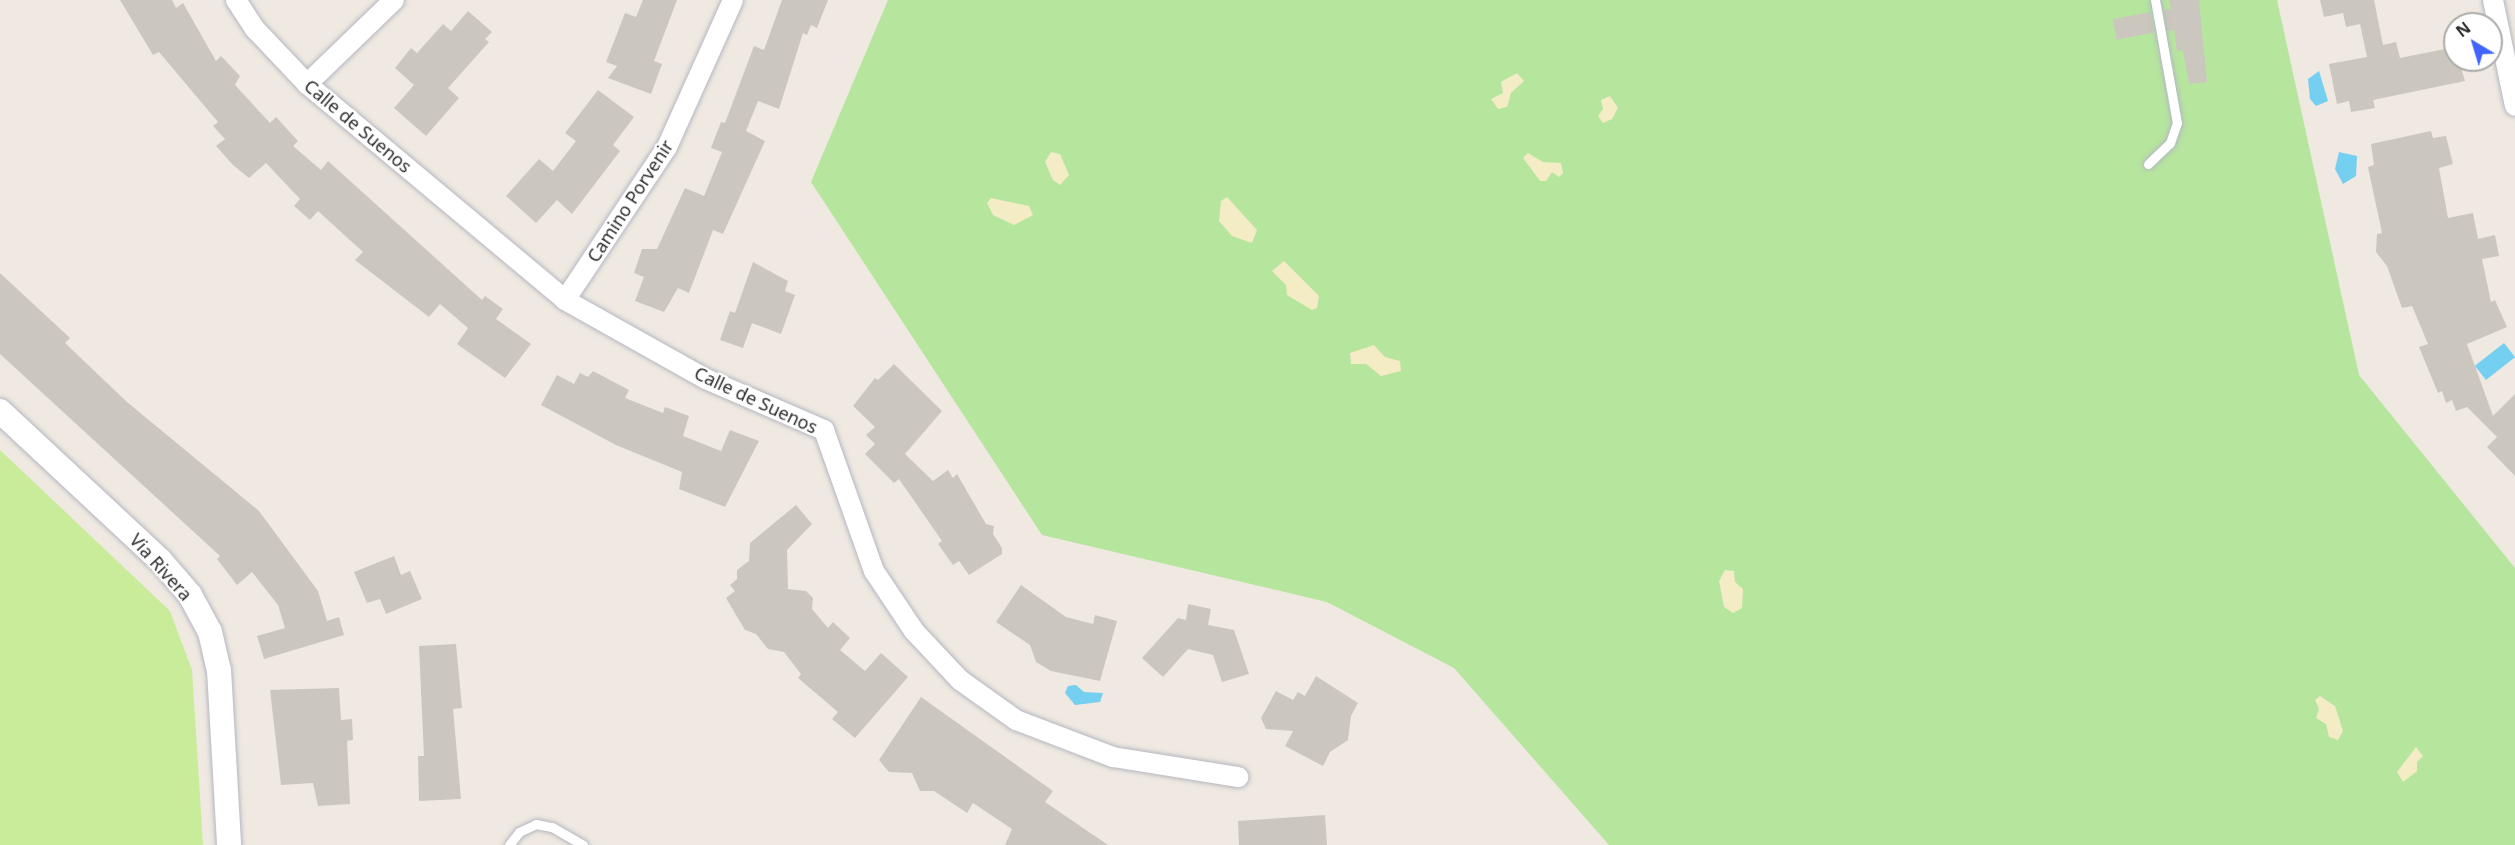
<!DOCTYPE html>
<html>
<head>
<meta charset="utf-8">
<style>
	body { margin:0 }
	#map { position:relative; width:2515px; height:845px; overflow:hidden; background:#efe9e1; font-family:"Noto Sans",sans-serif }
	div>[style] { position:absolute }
	.green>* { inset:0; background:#b6e59e }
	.sand>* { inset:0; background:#f3ecc5 }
	.pitch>* { inset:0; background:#c9ec9a }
	.water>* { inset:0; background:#75cff0; transform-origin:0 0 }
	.building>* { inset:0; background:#cbc7bf; transform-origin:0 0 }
	.roads { filter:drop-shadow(0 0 2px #b4b7c1) drop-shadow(0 0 2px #b4b7c1) }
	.service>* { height:9px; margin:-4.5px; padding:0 4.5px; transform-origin:4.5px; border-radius:4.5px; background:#fff }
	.minor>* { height:20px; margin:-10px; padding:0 10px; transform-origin:10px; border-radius:10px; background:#fff }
	.tertiary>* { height:24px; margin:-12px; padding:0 12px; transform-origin:12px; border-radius:12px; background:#fff }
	span { translate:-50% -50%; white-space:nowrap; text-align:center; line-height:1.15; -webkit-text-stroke:4.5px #fff; paint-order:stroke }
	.street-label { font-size:18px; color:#2e2e2e }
	.north { position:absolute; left:2443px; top:12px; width:60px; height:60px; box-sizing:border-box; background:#fff; border:2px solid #ababab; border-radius:50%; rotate:322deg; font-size:16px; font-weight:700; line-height:24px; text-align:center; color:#2e2e2e }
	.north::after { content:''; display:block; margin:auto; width:21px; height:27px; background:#4264fb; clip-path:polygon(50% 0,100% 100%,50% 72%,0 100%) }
</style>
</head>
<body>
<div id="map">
	<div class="green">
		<i style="clip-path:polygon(888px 0,2277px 0,2359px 375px,2515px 568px,2515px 845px,1609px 845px,1454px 668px,1327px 602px,1042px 535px,811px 182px)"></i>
	</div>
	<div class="sand">
		<i style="clip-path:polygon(1517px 73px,1524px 81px,1511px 93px,1507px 107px,1498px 109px,1491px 99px,1503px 93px,1501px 82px)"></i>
		<i style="clip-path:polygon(1610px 96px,1618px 108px,1612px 119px,1603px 123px,1598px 116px,1603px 109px,1601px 100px)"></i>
		<i style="clip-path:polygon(1051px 152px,1060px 154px,1069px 175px,1060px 185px,1053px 180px,1045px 162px)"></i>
		<i style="clip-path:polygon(1528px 153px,1543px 162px,1561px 163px,1563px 173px,1559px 177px,1552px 172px,1546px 181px,1540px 181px,1523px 158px)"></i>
		<i style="clip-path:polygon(1227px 197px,1257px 230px,1252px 243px,1232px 236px,1219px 221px,1221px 201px)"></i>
		<i style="clip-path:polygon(991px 198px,1029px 206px,1033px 215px,1014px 225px,993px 215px,987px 203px)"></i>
		<i style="clip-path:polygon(1284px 261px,1319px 296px,1317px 308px,1312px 310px,1287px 295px,1286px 285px,1272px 271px)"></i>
		<i style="clip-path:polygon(1374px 345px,1385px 357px,1400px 361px,1401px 371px,1381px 376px,1366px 364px,1351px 364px,1350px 353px)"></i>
		<i style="clip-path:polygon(1725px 570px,1734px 571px,1735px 582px,1743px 589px,1742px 608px,1733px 613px,1724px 607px,1719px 581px)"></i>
		<i style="clip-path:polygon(2320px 696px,2335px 706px,2343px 731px,2338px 740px,2329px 737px,2326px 724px,2316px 718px,2319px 709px,2315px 700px)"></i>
		<i style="clip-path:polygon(2416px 747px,2423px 756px,2417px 762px,2417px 771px,2403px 782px,2397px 772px)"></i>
	</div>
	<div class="pitch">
		<i style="clip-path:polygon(0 450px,170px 611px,192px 670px,203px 845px,0 845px)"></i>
	</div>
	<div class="water">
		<i style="clip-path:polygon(2319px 71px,2328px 101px,2316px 106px,2310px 99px,2308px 79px)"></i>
		<i style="clip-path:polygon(2339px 152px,2357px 156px,2356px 176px,2343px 184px,2335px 169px)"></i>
		<i style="left:2504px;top:343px;width:18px;height:37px;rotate:52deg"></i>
		<i style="clip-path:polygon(1076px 685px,1084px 692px,1103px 693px,1100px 702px,1075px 705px,1065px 693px,1068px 686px)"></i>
	</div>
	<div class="building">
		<i style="clip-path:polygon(120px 0,172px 0,176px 8px,183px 3px,216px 61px,221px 56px,240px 76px,235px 85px,270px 123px,276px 117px,298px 141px,293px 146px,321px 170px,328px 161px,482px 300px,485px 296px,503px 309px,496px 319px,531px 344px,505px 378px,457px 344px,468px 328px,440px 304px,429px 317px,355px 260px,363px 252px,318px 211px,310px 220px,294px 206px,300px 199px,266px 163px,249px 178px,233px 165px,216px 146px,225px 139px,213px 126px,218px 122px,159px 52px,153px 55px)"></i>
		<i style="clip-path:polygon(643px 0,677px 0,654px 61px,662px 64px,651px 94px,608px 78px,617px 66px,606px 62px,625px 13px,636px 17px)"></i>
		<i style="clip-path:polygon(782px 0,828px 0,817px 28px,811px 25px,807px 35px,803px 33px,779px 109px,758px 101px,746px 131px,765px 141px,723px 234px,713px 230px,689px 293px,678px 288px,664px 312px,635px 301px,644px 277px,634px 273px,642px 249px,657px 249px,685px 188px,704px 196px,722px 152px,711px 148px,721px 122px,725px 123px,754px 46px,764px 50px)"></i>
		<i style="clip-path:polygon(2169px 0,2199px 0,2207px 82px,2189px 84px,2183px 50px,2177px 51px,2174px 30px,2167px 31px,2164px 10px,2171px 9px)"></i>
		<i style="clip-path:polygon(2320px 0,2374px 0,2383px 45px,2396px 42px,2400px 58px,2455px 47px,2465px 81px,2373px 100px,2375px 108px,2351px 112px,2349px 101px,2337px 104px,2329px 64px,2367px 57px,2360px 24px,2346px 27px,2343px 13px,2324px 17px)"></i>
		<i style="clip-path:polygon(468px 11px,492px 32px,485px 39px,489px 42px,448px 88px,459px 98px,426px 136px,394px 108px,414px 85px,395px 68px,411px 48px,417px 53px,443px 24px,451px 31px)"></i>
		<i style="left:2150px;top:12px;width:21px;height:38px;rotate:79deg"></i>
		<i style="clip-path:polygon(598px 90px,634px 117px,613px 145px,620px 151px,572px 214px,557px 200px,536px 223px,506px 196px,539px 159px,553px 171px,576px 141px,565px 133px)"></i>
		<i style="clip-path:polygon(2431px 131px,2433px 138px,2446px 136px,2453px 164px,2439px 168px,2448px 218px,2473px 213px,2478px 239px,2495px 235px,2499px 256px,2482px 259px,2491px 302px,2495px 300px,2507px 327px,2467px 344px,2493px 416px,2515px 394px,2515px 476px,2487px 447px,2497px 437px,2467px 407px,2456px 411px,2452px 400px,2446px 403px,2442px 391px,2438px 393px,2419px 347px,2428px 344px,2412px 306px,2402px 308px,2387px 266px,2376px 252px,2377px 234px,2382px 233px,2368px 167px,2374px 165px,2371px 144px)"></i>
		<i style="clip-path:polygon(753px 262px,788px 281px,785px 291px,795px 295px,781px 334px,752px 323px,743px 348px,720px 340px,730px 311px,735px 313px)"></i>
		<i style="clip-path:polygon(0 273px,70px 338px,65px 343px,127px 402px,259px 511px,318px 591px,327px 621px,339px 617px,344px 635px,264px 659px,257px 636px,285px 628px,278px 605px,252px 572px,237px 585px,217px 559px,220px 556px,0 354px)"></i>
		<i style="clip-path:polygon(894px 364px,942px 411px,905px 454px,933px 481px,948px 470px,953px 478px,957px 474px,986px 524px,994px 526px,993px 534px,1002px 548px,1002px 554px,969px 575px,959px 561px,953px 565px,938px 544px,942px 541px,899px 479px,894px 483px,865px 454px,875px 444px,866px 435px,875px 427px,853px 406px,875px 378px,878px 380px)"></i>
		<i style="clip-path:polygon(593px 371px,629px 390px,625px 398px,663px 413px,665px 407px,689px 416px,683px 436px,721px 451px,730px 430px,759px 441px,725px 507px,679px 489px,682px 472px,616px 445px,541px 405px,557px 375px,574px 384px,580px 373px,588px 377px)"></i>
		<i style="clip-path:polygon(796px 505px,812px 524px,787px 550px,788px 589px,806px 591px,813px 598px,812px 609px,828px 628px,833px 622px,850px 638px,840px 650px,865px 671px,881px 653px,908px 677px,855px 738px,832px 719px,838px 712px,798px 678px,801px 674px,784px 652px,768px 649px,756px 634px,745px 630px,726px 598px,735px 591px,730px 585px,737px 579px,737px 570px,749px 561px,750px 543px)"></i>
		<i style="clip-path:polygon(394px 556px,401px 575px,410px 571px,422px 599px,386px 614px,380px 599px,367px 603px,354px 572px)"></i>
		<i style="clip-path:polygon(1021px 585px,1066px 617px,1093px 624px,1095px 615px,1117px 621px,1100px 681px,1051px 671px,1036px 662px,1030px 645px,996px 622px)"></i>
		<i style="clip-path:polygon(1188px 604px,1211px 609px,1208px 625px,1234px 630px,1249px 674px,1222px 682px,1213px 655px,1188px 649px,1163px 677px,1142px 658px,1178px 618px,1186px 620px)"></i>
		<i style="clip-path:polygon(456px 644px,462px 708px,453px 709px,461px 799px,419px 801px,418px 756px,424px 756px,419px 646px)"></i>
		<i style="clip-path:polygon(1316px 676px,1358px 703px,1351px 716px,1348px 740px,1330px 752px,1323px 766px,1285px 746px,1293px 731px,1266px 729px,1261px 718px,1276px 691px,1293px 700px,1298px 692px,1305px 696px)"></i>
		<i style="clip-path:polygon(339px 688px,341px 720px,352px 719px,353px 740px,347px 741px,350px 804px,318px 806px,313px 783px,281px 785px,270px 690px)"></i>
		<i style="clip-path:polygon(921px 697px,1053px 791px,1045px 802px,1108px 845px,1005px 845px,1012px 829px,973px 803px,967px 813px,934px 791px,920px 791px,912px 773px,889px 772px,879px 760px)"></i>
		<i style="clip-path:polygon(1325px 815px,1327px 845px,1239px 845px,1238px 821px)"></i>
	</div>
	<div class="roads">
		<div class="service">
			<i style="left:2148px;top:164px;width:30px;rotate:-44deg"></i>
			<i style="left:2170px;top:143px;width:21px;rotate:-71deg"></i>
			<i style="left:2177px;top:123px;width:125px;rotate:-100.1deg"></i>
			<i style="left:509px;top:845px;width:16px;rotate:-52deg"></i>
			<i style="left:519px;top:832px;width:19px;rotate:-25deg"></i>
			<i style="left:536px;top:824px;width:16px;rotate:11deg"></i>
			<i style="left:552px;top:827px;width:36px;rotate:30deg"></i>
		</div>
		<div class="minor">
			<i style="left:236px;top:0;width:35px;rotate:57deg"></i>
			<i style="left:255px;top:29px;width:76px;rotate:46.6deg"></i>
			<i style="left:307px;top:84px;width:336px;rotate:39.9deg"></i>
			<i style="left:565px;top:300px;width:162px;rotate:29.3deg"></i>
			<i style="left:706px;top:379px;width:129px;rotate:23.4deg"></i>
			<i style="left:824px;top:430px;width:150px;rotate:70.5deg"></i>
			<i style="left:874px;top:571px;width:72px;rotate:56.3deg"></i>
			<i style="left:914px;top:631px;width:67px;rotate:46.8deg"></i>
			<i style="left:960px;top:680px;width:69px;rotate:35.5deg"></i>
			<i style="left:1016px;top:720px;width:104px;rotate:20.9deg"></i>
			<i style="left:1113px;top:757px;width:127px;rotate:9.1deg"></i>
			<i style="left:2493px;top:0;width:108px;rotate:78.3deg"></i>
			<i style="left:307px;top:84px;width:121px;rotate:-44deg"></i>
			<i style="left:565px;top:300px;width:184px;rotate:-56.3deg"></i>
			<i style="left:667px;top:147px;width:161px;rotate:-65.8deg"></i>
		</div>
		<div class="tertiary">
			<i style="left:0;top:411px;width:219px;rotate:43deg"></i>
			<i style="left:160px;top:560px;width:46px;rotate:49.4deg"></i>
			<i style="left:190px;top:595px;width:42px;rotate:61.6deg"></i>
			<i style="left:210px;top:632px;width:39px;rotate:77deg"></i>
			<i style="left:219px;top:670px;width:175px;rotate:86.7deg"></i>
		</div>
	</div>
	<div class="street-label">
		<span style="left:358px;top:126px;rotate:40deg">Calle de Suenos</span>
		<span style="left:630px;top:201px;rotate:-57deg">Camino Porvenir</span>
		<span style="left:756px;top:400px;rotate:25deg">Calle de Suenos</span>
		<span style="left:161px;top:567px;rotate:48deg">Via Rivera</span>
	</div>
	<div class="north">N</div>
</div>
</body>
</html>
